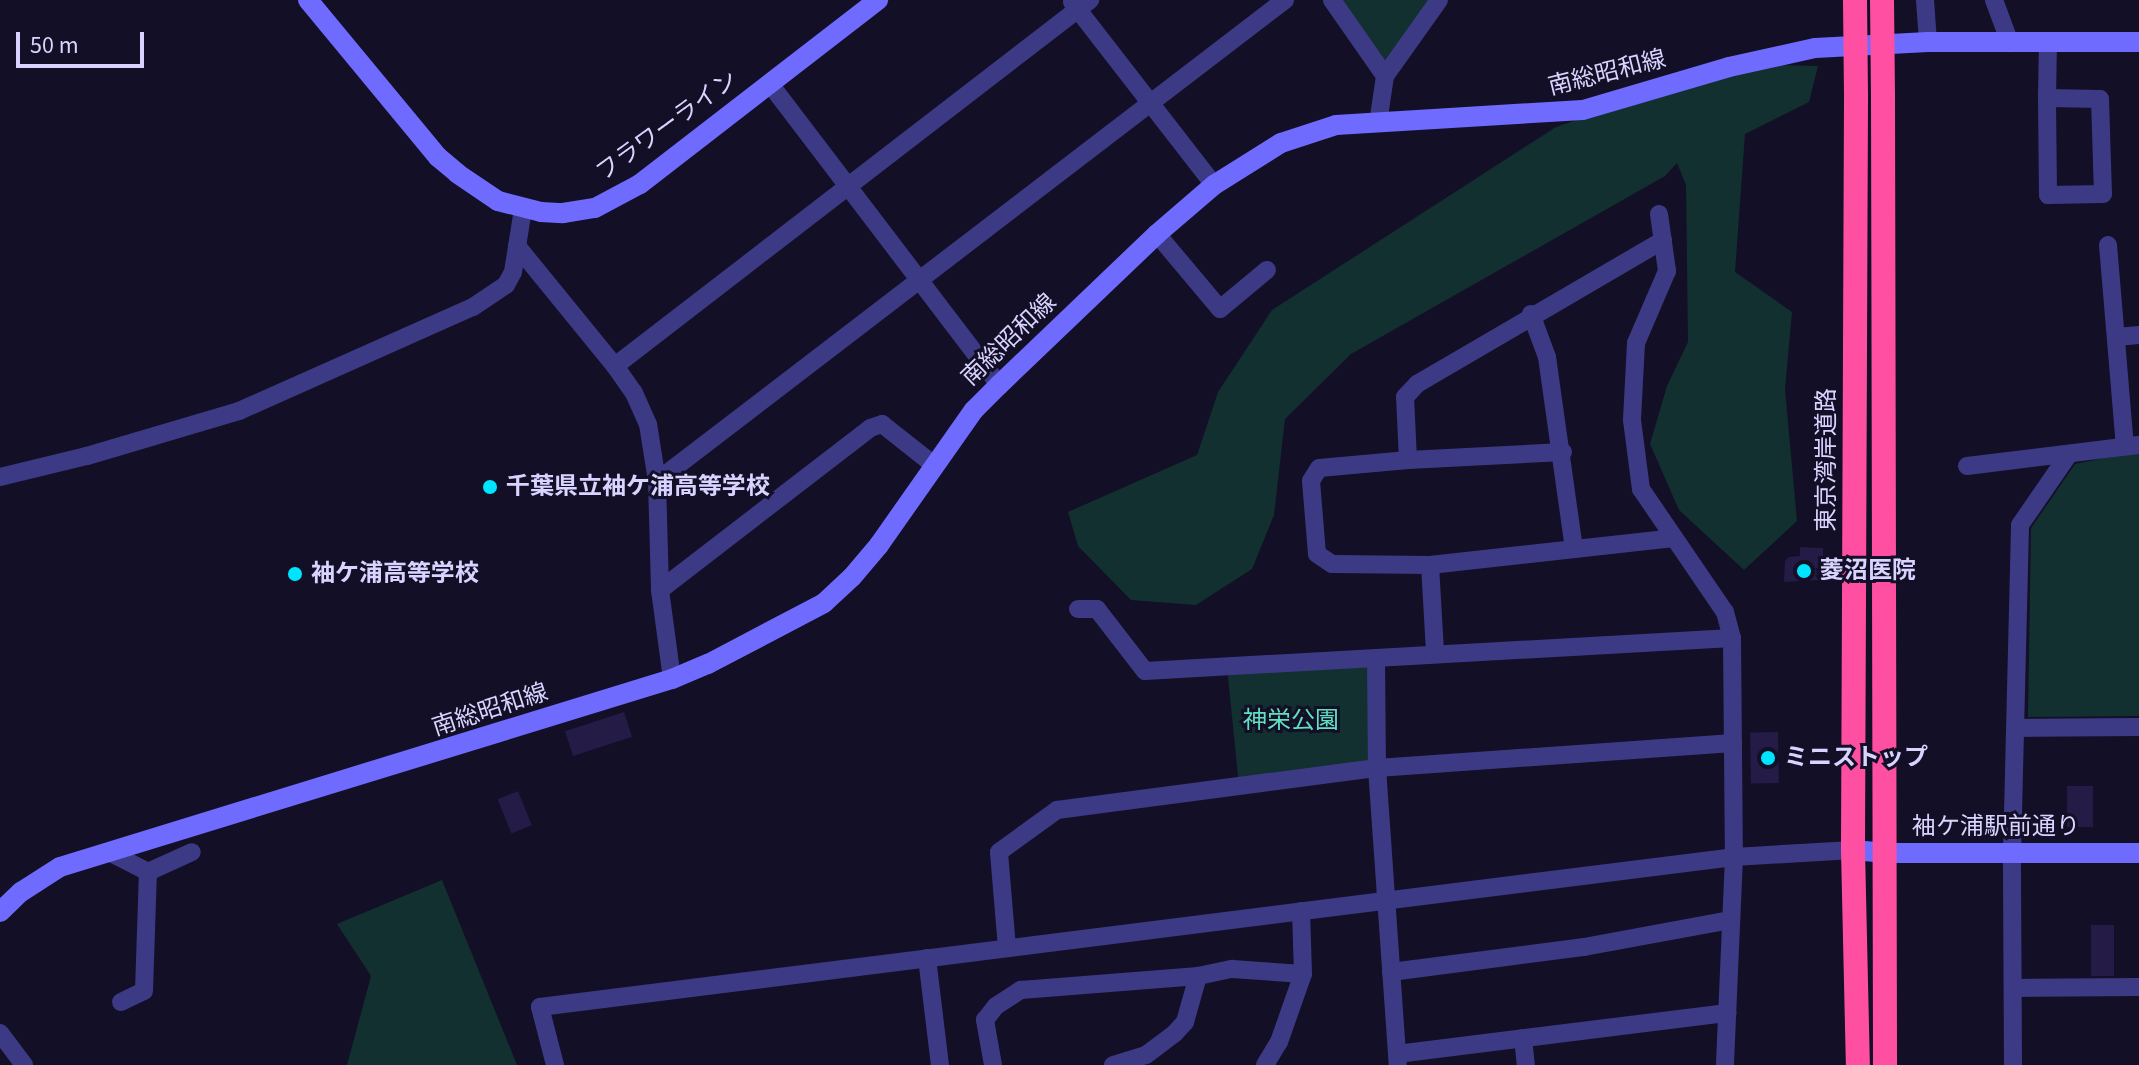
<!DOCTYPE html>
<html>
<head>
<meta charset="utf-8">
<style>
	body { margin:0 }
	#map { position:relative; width:2139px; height:1065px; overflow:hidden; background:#130f26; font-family:"Source Sans 3","Noto Sans JP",sans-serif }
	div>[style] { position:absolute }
	.green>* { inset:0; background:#12302f }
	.building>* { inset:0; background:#241b47; transform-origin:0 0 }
	.street>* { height:18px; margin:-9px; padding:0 9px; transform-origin:9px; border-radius:9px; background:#3d3a85 }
	.secondary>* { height:20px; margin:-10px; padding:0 10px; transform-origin:10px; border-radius:10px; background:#6f6bff }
	.highway>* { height:24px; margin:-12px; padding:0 12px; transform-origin:12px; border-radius:12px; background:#ff4fa3 }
	.highway-bridge>* { height:24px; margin:-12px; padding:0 12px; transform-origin:12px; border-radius:12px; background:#ff4fa3 }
	.dots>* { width:22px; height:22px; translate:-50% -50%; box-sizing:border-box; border:4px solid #130f26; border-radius:50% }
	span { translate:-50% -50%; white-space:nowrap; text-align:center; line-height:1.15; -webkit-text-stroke:6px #130f26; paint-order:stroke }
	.street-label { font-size:24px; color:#d9d4ff }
	.poi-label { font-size:24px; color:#d9d4ff; font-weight:700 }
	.left { translate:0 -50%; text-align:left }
	.park-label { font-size:24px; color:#5fe0c0 }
	.scale { position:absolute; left:16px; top:32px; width:128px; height:36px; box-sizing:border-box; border:4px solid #d9d4ff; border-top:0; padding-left:10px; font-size:24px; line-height:28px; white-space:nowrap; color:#d9d4ff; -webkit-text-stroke:6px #130f26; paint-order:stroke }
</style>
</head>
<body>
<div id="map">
	<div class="green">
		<i style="clip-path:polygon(1341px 0,1430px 0,1386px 64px)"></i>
		<i style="clip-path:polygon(1743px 64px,1818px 66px,1809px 102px,1745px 134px,1735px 272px,1792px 312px,1785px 389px,1797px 521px,1744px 570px,1679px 510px,1650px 444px,1667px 386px,1688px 342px,1686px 185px,1677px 163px,1665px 176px,1351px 354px,1285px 419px,1274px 515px,1252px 569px,1196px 605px,1131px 600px,1078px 546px,1068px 512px,1197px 455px,1218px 392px,1272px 310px,1556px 127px)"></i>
		<i style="clip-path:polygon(2139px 451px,2139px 716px,2028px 717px,2031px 528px,2075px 464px)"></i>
		<i style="clip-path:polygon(1376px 658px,1377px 768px,1239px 786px,1227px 667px)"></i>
		<i style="clip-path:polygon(442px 880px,517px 1065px,347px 1065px,371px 976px,337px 924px)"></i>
	</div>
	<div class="building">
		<i style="clip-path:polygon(1800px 547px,1823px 548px,1824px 580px,1784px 582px,1785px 561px,1789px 557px,1800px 556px)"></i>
		<i style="left:624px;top:712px;width:26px;height:62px;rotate:72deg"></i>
		<i style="left:1778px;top:732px;width:51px;height:28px;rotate:89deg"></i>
		<i style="left:2067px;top:786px;width:26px;height:41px"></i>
		<i style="left:518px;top:791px;width:37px;height:22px;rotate:68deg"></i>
		<i style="left:2114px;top:925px;width:51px;height:23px;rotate:90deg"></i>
	</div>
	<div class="street">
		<i style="left:1332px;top:0;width:93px;rotate:55.1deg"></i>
		<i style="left:1925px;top:0;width:42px;rotate:85.9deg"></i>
		<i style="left:1994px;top:0;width:46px;rotate:69.6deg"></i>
		<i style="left:1072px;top:2px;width:232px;rotate:52.2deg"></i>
		<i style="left:770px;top:84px;width:378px;rotate:52.7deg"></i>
		<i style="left:2047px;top:98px;width:53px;rotate:1.1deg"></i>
		<i style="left:2100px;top:99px;width:95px;rotate:88.2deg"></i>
		<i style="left:2103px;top:194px;width:55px;rotate:179deg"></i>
		<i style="left:2048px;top:195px;width:97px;rotate:-90.6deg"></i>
		<i style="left:2047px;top:98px;width:55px;rotate:-89deg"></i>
		<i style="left:1378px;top:123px;width:48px;rotate:-81.5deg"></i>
		<i style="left:1385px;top:76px;width:93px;rotate:-54.6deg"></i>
		<i style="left:1659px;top:214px;width:58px;rotate:82deg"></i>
		<i style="left:1667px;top:271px;width:78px;rotate:113.3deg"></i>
		<i style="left:1636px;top:343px;width:77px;rotate:93deg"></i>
		<i style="left:1632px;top:420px;width:70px;rotate:82.6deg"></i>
		<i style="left:1641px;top:489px;width:149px;rotate:55.7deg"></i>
		<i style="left:1725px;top:612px;width:27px;rotate:75deg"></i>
		<i style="left:1732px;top:638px;width:219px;rotate:89.5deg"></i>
		<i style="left:1734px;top:857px;width:208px;rotate:92.5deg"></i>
		<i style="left:1157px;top:234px;width:98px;rotate:50deg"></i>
		<i style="left:1220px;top:309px;width:61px;rotate:-39.7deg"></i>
		<i style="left:2108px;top:245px;width:202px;rotate:85.2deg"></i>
		<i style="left:517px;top:246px;width:155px;rotate:50.8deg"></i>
		<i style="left:615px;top:366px;width:33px;rotate:55deg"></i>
		<i style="left:634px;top:393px;width:34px;rotate:66deg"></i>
		<i style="left:648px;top:424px;width:58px;rotate:81deg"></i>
		<i style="left:657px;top:481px;width:109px;rotate:88.4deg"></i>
		<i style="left:660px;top:590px;width:90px;rotate:82.3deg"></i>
		<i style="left:1531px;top:314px;width:46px;rotate:69.6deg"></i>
		<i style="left:1547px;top:357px;width:194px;rotate:82deg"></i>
		<i style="left:2117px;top:337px;width:22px;rotate:-5deg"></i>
		<i style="left:615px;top:366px;width:600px;rotate:-37.62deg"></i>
		<i style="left:1563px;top:452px;width:155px;rotate:177deg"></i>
		<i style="left:1408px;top:460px;width:89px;rotate:174.9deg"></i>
		<i style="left:1319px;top:468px;width:15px;rotate:122deg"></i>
		<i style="left:1311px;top:481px;width:73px;rotate:85.3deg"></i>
		<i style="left:1317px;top:554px;width:18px;rotate:34deg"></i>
		<i style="left:1332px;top:564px;width:98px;rotate:0.6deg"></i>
		<i style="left:1430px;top:565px;width:245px;rotate:-6.3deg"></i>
		<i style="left:1408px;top:460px;width:63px;rotate:-92.7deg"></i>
		<i style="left:1405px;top:397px;width:18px;rotate:-47deg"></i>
		<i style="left:1417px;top:384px;width:285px;rotate:-30.3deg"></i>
		<i style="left:1967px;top:466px;width:173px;rotate:-7deg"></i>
		<i style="left:0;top:477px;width:89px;rotate:-13.6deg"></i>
		<i style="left:87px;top:456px;width:159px;rotate:-16.5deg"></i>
		<i style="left:239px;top:411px;width:256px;rotate:-24deg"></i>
		<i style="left:473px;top:307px;width:40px;rotate:-34deg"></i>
		<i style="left:506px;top:285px;width:15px;rotate:-62deg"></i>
		<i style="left:513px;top:272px;width:64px;rotate:-81deg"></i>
		<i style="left:657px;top:481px;width:791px;rotate:-37.45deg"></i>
		<i style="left:1430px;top:565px;width:87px;rotate:86.7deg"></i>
		<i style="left:660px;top:590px;width:265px;rotate:-37.6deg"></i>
		<i style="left:870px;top:428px;width:13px;rotate:-18deg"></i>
		<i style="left:882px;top:424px;width:66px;rotate:38.3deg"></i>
		<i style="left:1078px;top:609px;width:19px"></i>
		<i style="left:1097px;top:609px;width:78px;rotate:52.3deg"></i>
		<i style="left:1145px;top:671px;width:588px;rotate:-3.22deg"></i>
		<i style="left:1376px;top:658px;width:110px;rotate:89.5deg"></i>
		<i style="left:1377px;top:768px;width:298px;rotate:86deg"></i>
		<i style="left:2016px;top:728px;width:123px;rotate:-0.5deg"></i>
		<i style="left:109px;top:852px;width:44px;rotate:27.1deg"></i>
		<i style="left:148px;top:872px;width:48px;rotate:-24.4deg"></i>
		<i style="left:1007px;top:948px;width:96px;rotate:-94.8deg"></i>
		<i style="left:999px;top:852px;width:72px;rotate:-35.9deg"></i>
		<i style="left:1057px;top:810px;width:323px;rotate:-7.5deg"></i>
		<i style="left:1377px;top:768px;width:357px;rotate:-4deg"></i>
		<i style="left:927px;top:958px;width:108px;rotate:83.1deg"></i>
		<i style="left:1391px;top:972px;width:195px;rotate:-7.4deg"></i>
		<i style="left:1584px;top:947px;width:148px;rotate:-10.5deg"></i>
		<i style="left:2013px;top:988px;width:126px;rotate:-0.5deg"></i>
		<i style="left:121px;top:1002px;width:25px;rotate:-26deg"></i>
		<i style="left:144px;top:991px;width:119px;rotate:-88.1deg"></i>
		<i style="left:0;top:1033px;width:40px;rotate:53deg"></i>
		<i style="left:1523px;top:1038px;width:27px;rotate:84deg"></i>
		<i style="left:1397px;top:1054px;width:333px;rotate:-7.1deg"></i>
		<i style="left:555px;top:1065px;width:60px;rotate:-104.5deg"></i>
		<i style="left:540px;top:1007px;width:1203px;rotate:-7.16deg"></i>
		<i style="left:1734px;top:857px;width:119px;rotate:-3.4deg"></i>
		<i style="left:993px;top:1065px;width:46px;rotate:-100.1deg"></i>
		<i style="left:985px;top:1020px;width:18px;rotate:-52deg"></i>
		<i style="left:996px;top:1006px;width:30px;rotate:-33deg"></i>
		<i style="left:1021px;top:990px;width:178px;rotate:-4.5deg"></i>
		<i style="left:1113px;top:1065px;width:34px;rotate:-17deg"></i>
		<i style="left:1146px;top:1055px;width:36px;rotate:-37deg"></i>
		<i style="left:1175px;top:1033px;width:15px;rotate:-48deg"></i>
		<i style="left:1185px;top:1022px;width:48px;rotate:-74.2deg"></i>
		<i style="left:1198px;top:976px;width:35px;rotate:-12deg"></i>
		<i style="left:1232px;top:969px;width:71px;rotate:4deg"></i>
		<i style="left:1265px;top:1065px;width:27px;rotate:-59deg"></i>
		<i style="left:1279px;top:1042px;width:72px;rotate:-70.6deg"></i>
		<i style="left:1303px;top:974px;width:63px;rotate:-91.8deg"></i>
		<i style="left:2013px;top:1065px;width:211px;rotate:-90.3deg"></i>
		<i style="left:2012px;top:854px;width:329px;rotate:-88.6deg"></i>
		<i style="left:2020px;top:525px;width:86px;rotate:-55.4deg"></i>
	</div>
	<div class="secondary">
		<i style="left:308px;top:0;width:204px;rotate:50.4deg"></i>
		<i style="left:438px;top:157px;width:26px;rotate:40deg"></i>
		<i style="left:458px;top:174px;width:48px;rotate:34deg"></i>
		<i style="left:498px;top:201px;width:44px;rotate:14.3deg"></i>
		<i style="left:541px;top:212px;width:22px;rotate:3deg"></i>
		<i style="left:563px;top:213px;width:32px;rotate:-9deg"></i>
		<i style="left:595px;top:208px;width:51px;rotate:-28.1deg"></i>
		<i style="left:640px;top:184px;width:301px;rotate:-37.7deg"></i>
		<i style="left:1853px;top:850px;width:34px;rotate:5deg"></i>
		<i style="left:1887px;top:853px;width:252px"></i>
		<i style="left:0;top:912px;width:29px;rotate:-44deg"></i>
		<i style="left:21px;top:892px;width:46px;rotate:-32.7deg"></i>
		<i style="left:60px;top:867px;width:640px;rotate:-17.08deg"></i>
		<i style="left:672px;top:679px;width:39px;rotate:-23deg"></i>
		<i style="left:708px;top:664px;width:131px;rotate:-27.7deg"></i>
		<i style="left:824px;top:603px;width:38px;rotate:-43deg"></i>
		<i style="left:852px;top:577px;width:42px;rotate:-49.8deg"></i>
		<i style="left:879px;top:545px;width:165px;rotate:-54.9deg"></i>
		<i style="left:974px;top:410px;width:35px;rotate:-45deg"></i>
		<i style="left:999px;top:385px;width:219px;rotate:-43.7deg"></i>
		<i style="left:1157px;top:234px;width:75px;rotate:-40.7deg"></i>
		<i style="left:1214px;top:185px;width:79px;rotate:-32.1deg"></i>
		<i style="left:1281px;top:143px;width:58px;rotate:-18.1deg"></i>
		<i style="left:1336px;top:125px;width:247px;rotate:-3.5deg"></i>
		<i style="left:1583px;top:110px;width:152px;rotate:-16.4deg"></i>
		<i style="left:1729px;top:67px;width:88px;rotate:-12.5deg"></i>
		<i style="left:1815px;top:48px;width:113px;rotate:-3deg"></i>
		<i style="left:1928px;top:42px;width:211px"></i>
	</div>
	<div class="highway">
		<i style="left:1883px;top:98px;width:967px;rotate:89.88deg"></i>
		<i style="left:1856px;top:99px;width:751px;rotate:90.23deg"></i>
		<i style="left:1853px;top:850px;width:215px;rotate:88.7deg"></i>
	</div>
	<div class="highway-bridge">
		<i style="left:1855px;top:0;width:99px;rotate:89.4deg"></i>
		<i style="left:1882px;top:0;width:98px;rotate:89.4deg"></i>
	</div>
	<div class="dots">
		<i style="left:490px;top:487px;background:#00e5ff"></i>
		<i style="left:1804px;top:571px;background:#00e5ff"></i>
		<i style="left:295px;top:574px;background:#00e5ff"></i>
		<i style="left:1768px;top:758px;background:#00e5ff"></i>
	</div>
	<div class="street-label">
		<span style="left:1607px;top:73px;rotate:-14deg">南総昭和線</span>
		<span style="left:667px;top:126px;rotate:-36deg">フラワーライン</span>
		<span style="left:1009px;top:340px;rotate:-44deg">南総昭和線</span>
		<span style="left:1827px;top:460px;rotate:-90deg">東京湾岸道路</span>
		<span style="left:490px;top:710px;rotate:-18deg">南総昭和線</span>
		<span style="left:1996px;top:827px">袖ケ浦駅前通り</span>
	</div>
	<div class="poi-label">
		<span class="left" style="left:506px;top:487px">千葉県立袖ケ浦高等学校</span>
		<span class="left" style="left:1820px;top:571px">菱沼医院</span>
		<span class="left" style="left:311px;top:574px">袖ケ浦高等学校</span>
		<span class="left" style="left:1784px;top:758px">ミニストップ</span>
	</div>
	<div class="park-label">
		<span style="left:1291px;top:721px">神栄公園</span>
	</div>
	<div class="scale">50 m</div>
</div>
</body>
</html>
